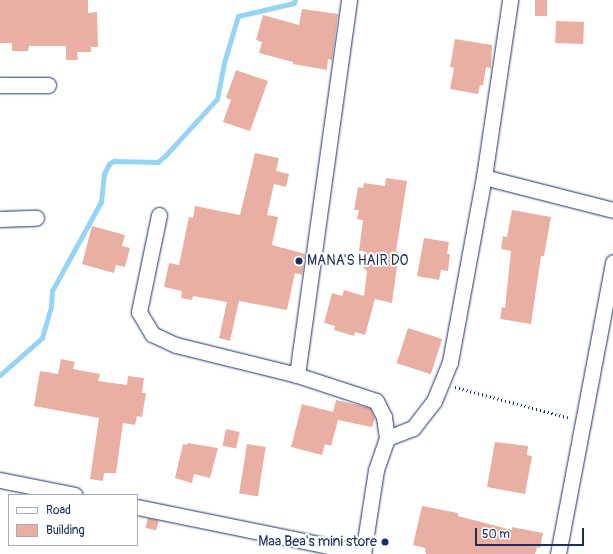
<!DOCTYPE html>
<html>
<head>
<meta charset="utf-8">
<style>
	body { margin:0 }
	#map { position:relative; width:613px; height:554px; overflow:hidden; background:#fff; font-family:Pangolin,sans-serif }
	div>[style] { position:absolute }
	.stream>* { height:4.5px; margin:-2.25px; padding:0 2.25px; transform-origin:2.25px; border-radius:2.25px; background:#96d4f7 }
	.building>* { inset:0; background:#e9afa2; transform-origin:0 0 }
	.path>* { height:2.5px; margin-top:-1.25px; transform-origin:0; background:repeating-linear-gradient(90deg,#1b2f5e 0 1px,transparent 0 4px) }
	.roads { filter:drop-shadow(0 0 1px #1b2f5e) drop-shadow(0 0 1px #1b2f5e) }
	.street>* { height:15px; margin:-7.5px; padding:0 7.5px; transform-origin:7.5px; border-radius:7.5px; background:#fff }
	.dots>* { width:11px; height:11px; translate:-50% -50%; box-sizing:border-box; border:2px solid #fff; border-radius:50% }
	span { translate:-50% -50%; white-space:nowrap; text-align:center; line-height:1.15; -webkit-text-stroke:4px #fff; paint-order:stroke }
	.poi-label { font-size:14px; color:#1b2f5e }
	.left { translate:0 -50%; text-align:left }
	.right { translate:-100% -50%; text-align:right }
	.legend { position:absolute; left:8px; top:494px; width:130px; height:52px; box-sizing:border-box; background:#fff; border:1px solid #a4acbf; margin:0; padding:5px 7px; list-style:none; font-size:12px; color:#1b2f5e }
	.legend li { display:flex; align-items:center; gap:8px; height:20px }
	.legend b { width:20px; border:1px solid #a4acbf }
	.scale { position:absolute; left:475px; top:528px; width:109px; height:18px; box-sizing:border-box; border:2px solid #1b2f5e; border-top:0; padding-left:5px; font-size:12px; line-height:14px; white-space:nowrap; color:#1b2f5e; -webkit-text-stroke:3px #fff; paint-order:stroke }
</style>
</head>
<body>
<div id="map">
	<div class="stream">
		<i style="left:0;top:375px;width:56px;rotate:-41.4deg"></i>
		<i style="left:42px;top:338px;width:33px;rotate:-74deg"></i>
		<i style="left:51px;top:306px;width:15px;rotate:-86deg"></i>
		<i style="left:52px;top:291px;width:102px;rotate:-61.2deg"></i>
		<i style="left:101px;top:202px;width:28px;rotate:-84deg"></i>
		<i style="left:104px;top:174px;width:11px;rotate:-63deg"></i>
		<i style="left:109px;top:164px;width:6px;rotate:-31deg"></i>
		<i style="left:114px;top:161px;width:44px;rotate:1.3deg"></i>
		<i style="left:158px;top:162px;width:11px;rotate:-41deg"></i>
		<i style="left:166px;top:155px;width:76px;rotate:-47.7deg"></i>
		<i style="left:217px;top:99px;width:37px;rotate:-79deg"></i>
		<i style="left:224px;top:63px;width:49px;rotate:-73.4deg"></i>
		<i style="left:238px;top:16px;width:57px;rotate:-13.1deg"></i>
		<i style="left:294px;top:3px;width:3px;rotate:-72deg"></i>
	</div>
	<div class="building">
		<i style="clip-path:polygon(0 0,88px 0,88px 13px,97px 12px,98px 47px,91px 47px,91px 52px,77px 52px,78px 60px,66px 60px,66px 46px,29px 46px,28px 51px,12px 51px,12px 43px,0 43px)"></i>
		<i style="left:535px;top:0;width:12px;height:16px"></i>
		<i style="clip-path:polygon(302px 9px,338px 14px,332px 60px,328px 59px,327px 70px,293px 64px,293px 62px,259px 53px,262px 42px,256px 40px,263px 15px,299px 25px)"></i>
		<i style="left:556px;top:21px;width:28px;height:22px;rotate:2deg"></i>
		<i style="clip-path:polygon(455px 39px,492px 45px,491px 68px,486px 67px,483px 86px,480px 85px,478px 94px,450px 89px,454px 68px,450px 67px)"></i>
		<i style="clip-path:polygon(236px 70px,268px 81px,250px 131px,223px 122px,231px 100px,226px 98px)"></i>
		<i style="clip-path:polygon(255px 153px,279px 158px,276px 171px,289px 174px,286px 187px,274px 184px,267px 215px,278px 217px,272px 245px,305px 254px,302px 275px,295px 273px,287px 310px,239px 301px,230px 341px,219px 338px,227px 302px,193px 296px,192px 300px,181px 298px,182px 291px,164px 287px,169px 263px,179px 265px,189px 217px,193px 218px,195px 206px,240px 215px)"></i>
		<i style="clip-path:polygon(386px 178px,407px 181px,396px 251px,399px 252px,392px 303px,375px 299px,365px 335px,355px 332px,354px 336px,334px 330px,335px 326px,324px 323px,332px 293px,342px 296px,344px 290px,364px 296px,367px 271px,363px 267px,364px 251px,359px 251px,363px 220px,357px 219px,359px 210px,354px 210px,358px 187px,363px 188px,364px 183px,385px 186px)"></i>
		<i style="clip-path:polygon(512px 210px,551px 217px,544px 256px,541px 256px,531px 324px,500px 319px,502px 307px,505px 308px,511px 251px,501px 249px,503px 236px,507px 237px)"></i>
		<i style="clip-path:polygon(92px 226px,125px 235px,122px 246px,130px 248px,125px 267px,116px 265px,114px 273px,82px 264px)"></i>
		<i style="clip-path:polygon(424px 238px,449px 242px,447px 254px,450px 254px,448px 271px,441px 270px,439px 280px,417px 276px)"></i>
		<i style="left:408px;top:328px;width:36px;height:37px;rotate:18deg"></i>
		<i style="clip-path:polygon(61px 359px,75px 362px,73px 369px,100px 374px,98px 381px,127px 385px,128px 376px,144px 378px,142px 393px,146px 393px,142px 417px,137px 416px,135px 425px,123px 423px,116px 473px,104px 473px,103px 481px,90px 479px,99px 418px,34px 406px,40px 371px,58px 374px)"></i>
		<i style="clip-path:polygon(336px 400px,370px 408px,375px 418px,372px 427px,338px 420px,331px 446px,325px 444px,322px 455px,291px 447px,302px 404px,333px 412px)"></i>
		<i style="left:226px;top:429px;width:14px;height:17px;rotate:12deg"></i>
		<i style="clip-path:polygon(495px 442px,528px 446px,527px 455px,532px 456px,525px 494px,487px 487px)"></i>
		<i style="clip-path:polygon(188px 443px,218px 448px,210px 478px,194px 474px,192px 483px,175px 478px,183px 444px,187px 445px)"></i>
		<i style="left:247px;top:444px;width:19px;height:50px;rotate:9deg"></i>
		<i style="clip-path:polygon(422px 506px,458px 513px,458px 516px,512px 530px,512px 527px,543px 533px,540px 548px,537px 547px,535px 554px,426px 554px,425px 548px,413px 545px)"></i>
		<i style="left:148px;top:518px;width:11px;height:10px;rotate:15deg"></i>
	</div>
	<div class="path">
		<i style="left:455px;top:387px;width:119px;rotate:15.1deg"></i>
	</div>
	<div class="roads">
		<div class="street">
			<i style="left:0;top:85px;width:48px"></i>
			<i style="left:484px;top:177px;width:133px;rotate:14.3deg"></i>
			<i style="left:159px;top:215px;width:99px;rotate:101.7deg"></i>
			<i style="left:139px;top:312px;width:26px;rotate:59deg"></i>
			<i style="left:152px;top:334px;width:26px;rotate:25deg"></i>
			<i style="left:176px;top:345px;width:125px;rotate:13.9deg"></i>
			<i style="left:297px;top:375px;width:83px;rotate:18.2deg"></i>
			<i style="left:376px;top:401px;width:18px;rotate:63deg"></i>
			<i style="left:384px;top:417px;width:21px;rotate:82deg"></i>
			<i style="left:387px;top:438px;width:34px;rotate:109deg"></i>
			<i style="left:376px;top:470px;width:85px;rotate:98.8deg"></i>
			<i style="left:0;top:219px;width:36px;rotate:-2deg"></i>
			<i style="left:297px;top:375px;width:379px;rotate:-82.1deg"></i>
			<i style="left:387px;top:438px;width:28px;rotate:-21deg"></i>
			<i style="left:413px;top:428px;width:34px;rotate:-52deg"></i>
			<i style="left:434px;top:401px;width:42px;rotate:-67.7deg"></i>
			<i style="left:450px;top:362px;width:188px;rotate:-79.6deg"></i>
			<i style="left:484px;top:177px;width:179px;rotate:-81.6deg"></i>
			<i style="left:0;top:480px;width:76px;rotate:11.3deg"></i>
			<i style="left:137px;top:507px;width:231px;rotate:11.5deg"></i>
			<i style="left:558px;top:554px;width:297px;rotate:-79.3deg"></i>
		</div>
	</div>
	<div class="dots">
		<i style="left:299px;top:261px;background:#1b2f5e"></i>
		<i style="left:385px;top:542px;background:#1b2f5e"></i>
	</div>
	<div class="poi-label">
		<span class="left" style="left:307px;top:261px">MANA'S HAIR DO</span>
		<span class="right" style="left:377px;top:542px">Maa Bea's mini store</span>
	</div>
	<ul class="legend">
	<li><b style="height:5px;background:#fff"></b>Road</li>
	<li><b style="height:11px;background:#e9afa2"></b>Building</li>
	</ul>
	<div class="scale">50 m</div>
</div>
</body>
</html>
